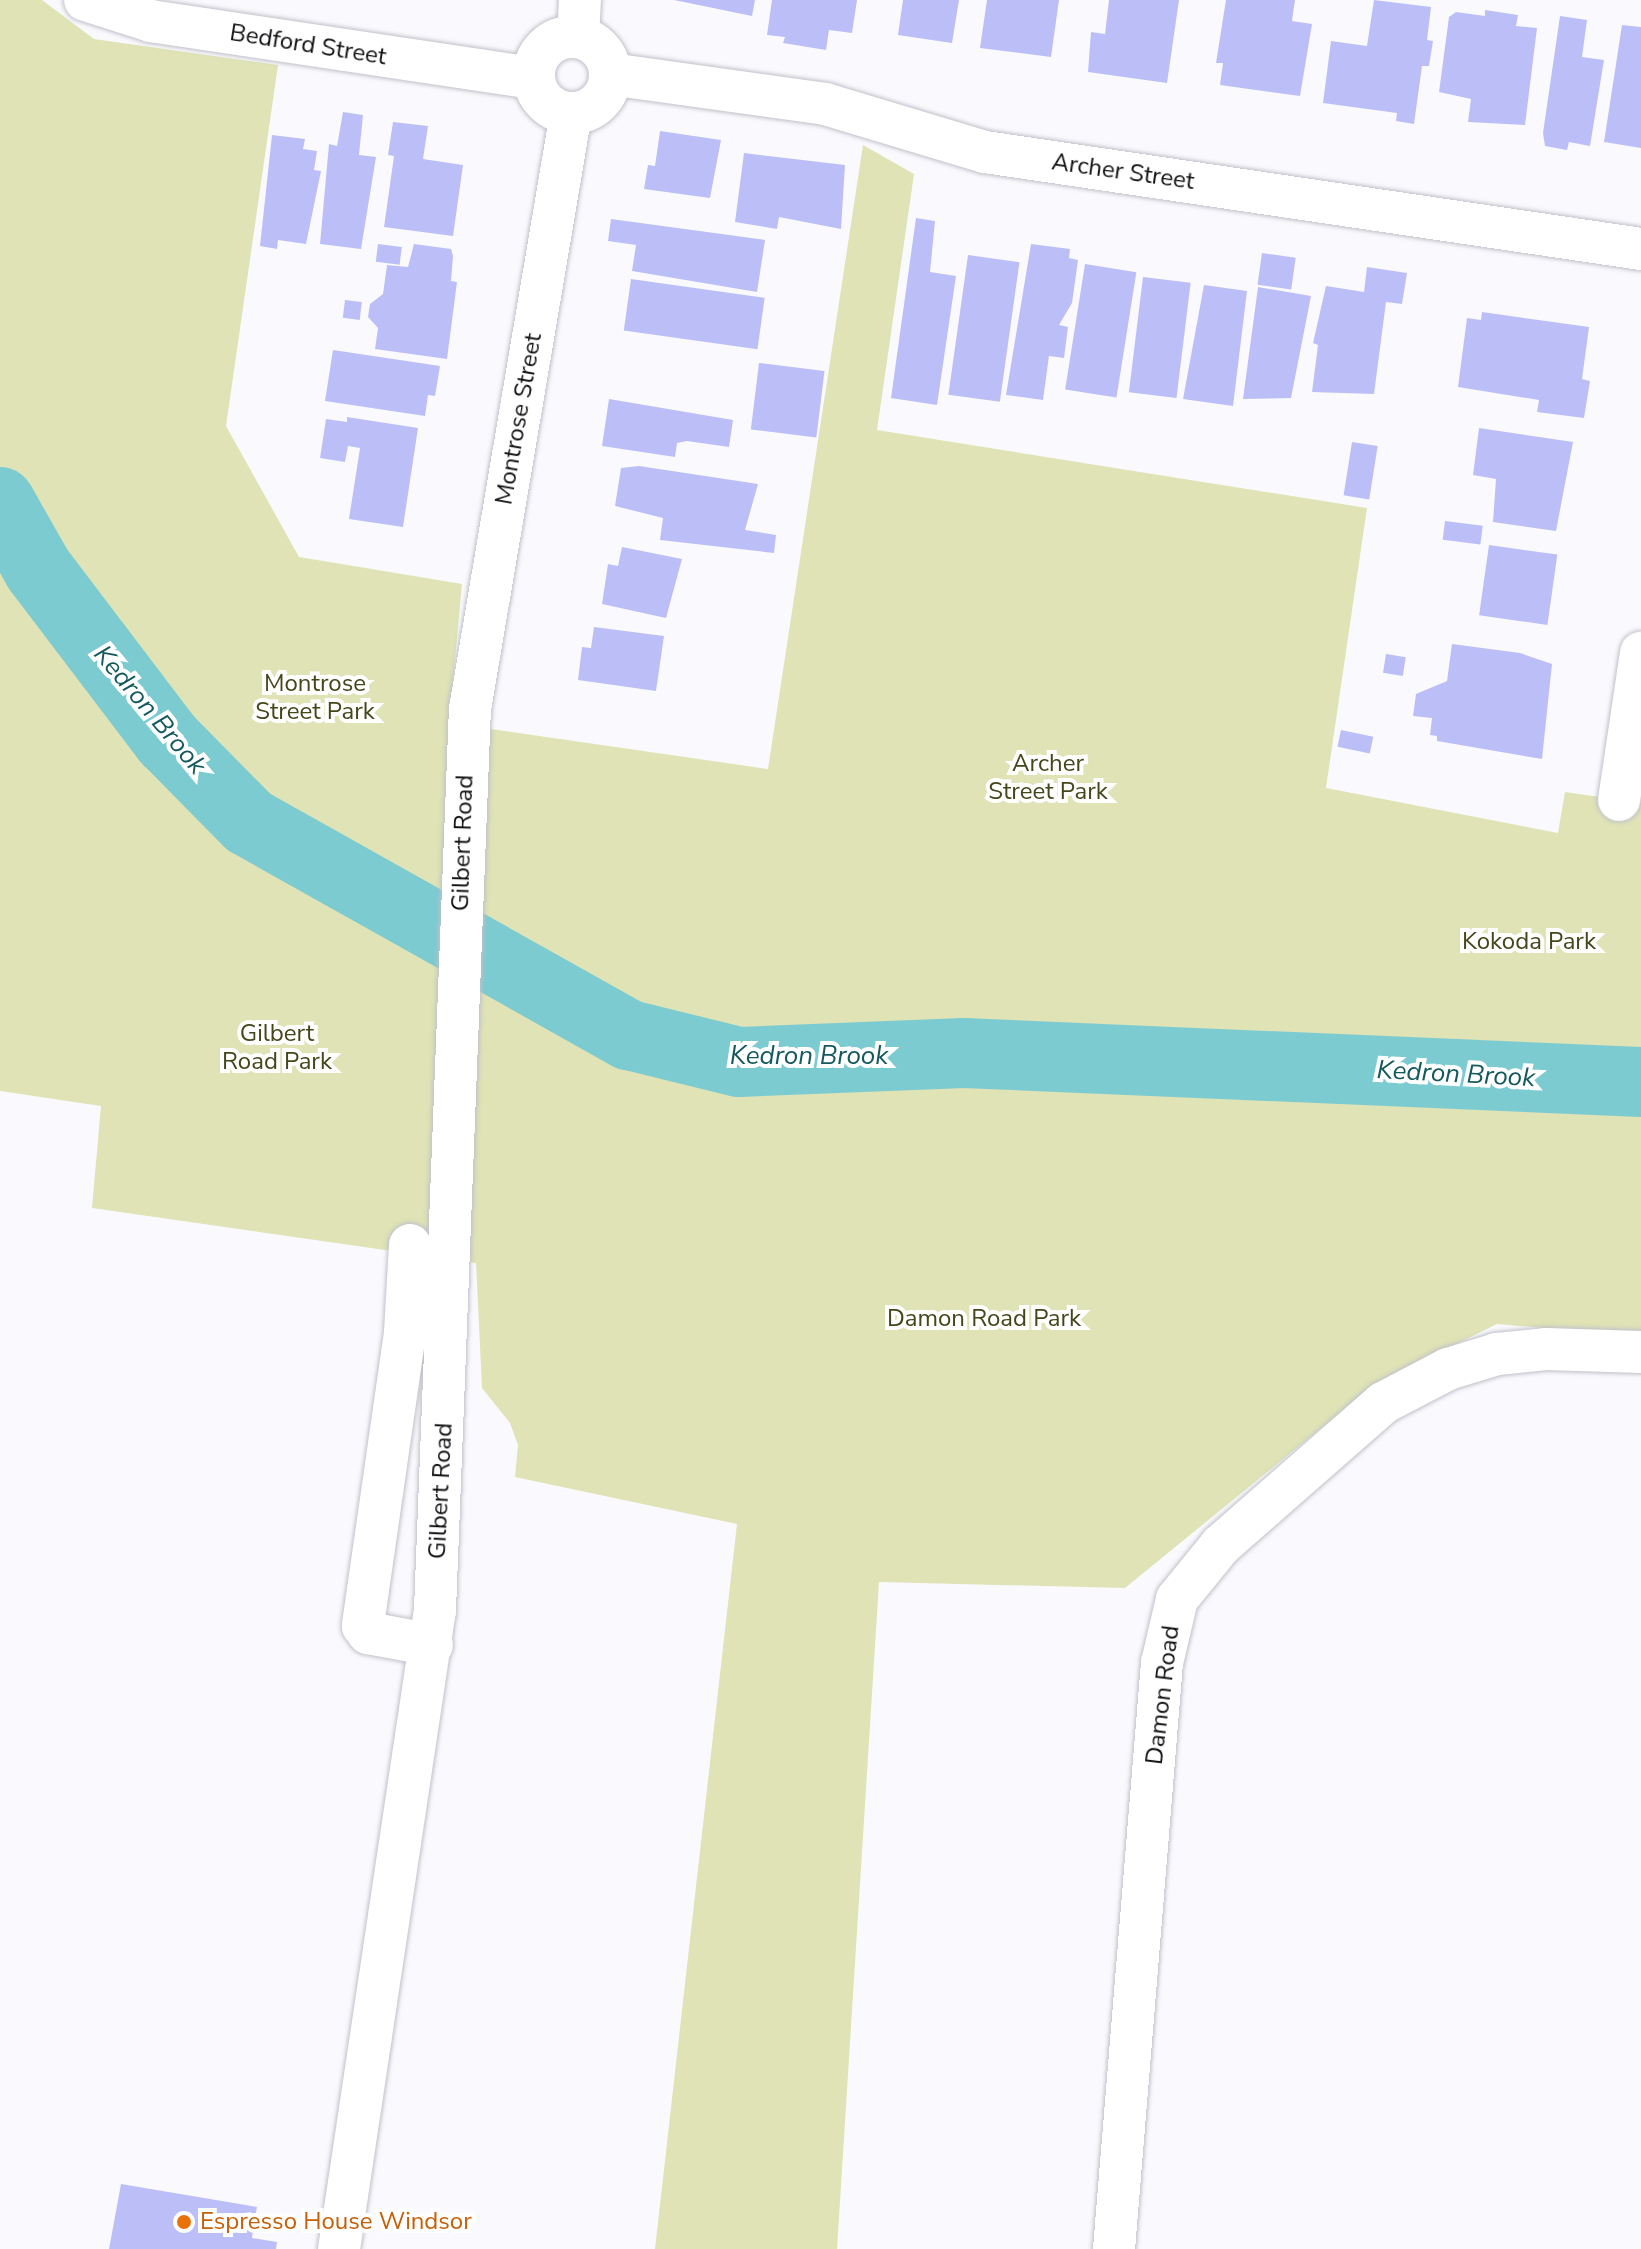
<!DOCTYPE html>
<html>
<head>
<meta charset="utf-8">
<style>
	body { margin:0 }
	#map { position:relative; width:1641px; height:2249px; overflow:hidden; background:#fafafe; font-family:"Nunito Sans",sans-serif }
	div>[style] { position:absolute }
	.green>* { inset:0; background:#dfe3b5 }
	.river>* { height:70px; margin:-35px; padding:0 35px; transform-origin:35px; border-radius:35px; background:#7ccbd1 }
	.building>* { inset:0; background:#bcbff7; transform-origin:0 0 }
	.roads { filter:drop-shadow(0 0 2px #c0c1ca) drop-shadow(0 0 2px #c0c1ca) }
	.minor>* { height:42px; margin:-21px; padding:0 21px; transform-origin:21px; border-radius:21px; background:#fff }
	.minor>.ring { margin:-21px; padding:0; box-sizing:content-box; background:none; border:42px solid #fff; border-radius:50% }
	.dots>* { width:22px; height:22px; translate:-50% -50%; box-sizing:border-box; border:4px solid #fff; border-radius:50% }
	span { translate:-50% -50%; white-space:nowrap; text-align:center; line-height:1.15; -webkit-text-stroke:8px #fff; paint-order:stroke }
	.street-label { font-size:24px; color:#0f0f12 }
	.park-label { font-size:24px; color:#45461a }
	.food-label { font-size:24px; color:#c56008 }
	.left { translate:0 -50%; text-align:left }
	.water-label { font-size:26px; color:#14595d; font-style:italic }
</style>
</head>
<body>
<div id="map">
	<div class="green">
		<i style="clip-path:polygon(0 0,42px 0,94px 39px,278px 65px,226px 426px,299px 557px,462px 584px,449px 723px,768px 769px,863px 145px,914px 174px,877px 430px,1367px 508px,1326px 788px,1558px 833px,1565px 792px,1641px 803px,1641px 1336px,1497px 1324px,1375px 1384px,1125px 1588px,879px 1582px,837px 2249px,655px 2249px,737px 1524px,515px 1477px,518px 1445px,510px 1423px,482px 1388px,476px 1263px,92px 1208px,101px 1106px,0 1091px)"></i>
	</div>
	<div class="river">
		<i style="left:0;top:502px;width:77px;rotate:60.4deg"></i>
		<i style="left:38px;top:569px;width:215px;rotate:52.8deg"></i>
		<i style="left:168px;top:740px;width:115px;rotate:45.4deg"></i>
		<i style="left:249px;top:822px;width:436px;rotate:29.3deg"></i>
		<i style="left:629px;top:1035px;width:113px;rotate:13.8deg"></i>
		<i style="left:739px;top:1062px;width:225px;rotate:-2.3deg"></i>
		<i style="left:964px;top:1053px;width:678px;rotate:2.45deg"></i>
	</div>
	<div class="building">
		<i style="clip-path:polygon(674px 0,755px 0,752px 16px)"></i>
		<i style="clip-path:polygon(772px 0,857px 0,852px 33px,829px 30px,826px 50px,783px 43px,785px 37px,767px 35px)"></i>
		<i style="clip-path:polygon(903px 0,959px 0,952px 43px,898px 35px)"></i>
		<i style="clip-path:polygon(987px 0,1059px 0,1051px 57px,980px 48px)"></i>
		<i style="clip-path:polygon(1109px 0,1179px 0,1167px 83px,1088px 72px,1091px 32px,1105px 34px)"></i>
		<i style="clip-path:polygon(1226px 0,1295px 0,1292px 21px,1312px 24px,1300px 96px,1220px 85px,1223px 63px,1216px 63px)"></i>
		<i style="clip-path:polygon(1374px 0,1431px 7px,1427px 40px,1433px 41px,1429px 66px,1422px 66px,1414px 124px,1396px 121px,1397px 113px,1323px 103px,1331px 41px,1367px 46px)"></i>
		<i style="clip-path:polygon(1485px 10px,1518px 15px,1516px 26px,1537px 28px,1525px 125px,1468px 122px,1471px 99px,1439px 92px,1449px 17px,1456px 12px,1485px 16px)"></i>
		<i style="clip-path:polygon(1560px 16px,1587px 20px,1582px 57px,1604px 60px,1590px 146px,1569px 142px,1567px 150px,1545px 146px,1543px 133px)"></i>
		<i style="clip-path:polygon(1622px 25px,1641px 27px,1641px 148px,1604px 142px)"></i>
		<i style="clip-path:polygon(343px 112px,363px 115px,359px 155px,376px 157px,361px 249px,320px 244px,329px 144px,337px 146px)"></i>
		<i style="clip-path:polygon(393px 122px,428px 126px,423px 159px,463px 165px,453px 236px,384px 227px,394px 156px,388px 155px)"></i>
		<i style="clip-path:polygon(660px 131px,721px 140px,710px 198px,644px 189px,648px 165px,655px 166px)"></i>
		<i style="clip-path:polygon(272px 135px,305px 139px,303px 149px,317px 151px,314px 170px,321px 171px,306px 244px,278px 240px,277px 249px,260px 246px)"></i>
		<i style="clip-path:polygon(744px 153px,845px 165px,841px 229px,779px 217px,777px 229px,735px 222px)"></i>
		<i style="clip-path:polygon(916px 218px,935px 221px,930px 272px,956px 276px,937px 405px,891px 398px)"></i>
		<i style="clip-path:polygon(611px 219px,765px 240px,757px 292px,632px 271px,636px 245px,608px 241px)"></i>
		<i style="left:378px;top:244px;width:24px;height:18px;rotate:7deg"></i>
		<i style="clip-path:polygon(414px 244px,451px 249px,453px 256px,451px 281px,457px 282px,447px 359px,375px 349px,378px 328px,368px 317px,370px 304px,383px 294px,387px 265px,408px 267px)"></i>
		<i style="clip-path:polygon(1031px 244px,1070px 249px,1069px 258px,1078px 260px,1072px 303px,1059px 325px,1068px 327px,1064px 358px,1049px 356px,1043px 400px,1006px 395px)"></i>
		<i style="left:1262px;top:253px;width:34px;height:32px;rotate:8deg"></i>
		<i style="left:968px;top:255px;width:52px;height:141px;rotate:8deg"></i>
		<i style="left:1085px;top:264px;width:52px;height:127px;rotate:9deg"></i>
		<i style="clip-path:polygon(1367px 267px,1407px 273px,1402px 304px,1386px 302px,1374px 394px,1312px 392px,1318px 345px,1313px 343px,1326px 286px,1364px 292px)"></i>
		<i style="left:1143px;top:277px;width:48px;height:116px;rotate:7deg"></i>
		<i style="left:631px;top:279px;width:135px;height:52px;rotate:8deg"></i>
		<i style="clip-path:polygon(1204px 285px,1247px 291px,1233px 406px,1183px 399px)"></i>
		<i style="clip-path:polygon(1258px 287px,1311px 296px,1291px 398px,1243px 399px)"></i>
		<i style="left:345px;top:300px;width:17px;height:18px;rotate:7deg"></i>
		<i style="clip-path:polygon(1482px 312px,1589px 327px,1582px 379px,1590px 381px,1584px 418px,1537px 412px,1539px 400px,1458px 387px,1467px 318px,1481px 320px)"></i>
		<i style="clip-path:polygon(333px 350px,440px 366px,435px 396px,428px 395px,425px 416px,325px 401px)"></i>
		<i style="left:759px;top:363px;width:66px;height:67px;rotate:7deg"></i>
		<i style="clip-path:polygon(609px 399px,733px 420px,729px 447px,687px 441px,677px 443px,675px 457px,602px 446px)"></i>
		<i style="clip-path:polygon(347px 417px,418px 428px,403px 527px,349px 519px,360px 448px,348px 446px,345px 462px,320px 458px,326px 419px,347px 422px)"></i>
		<i style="clip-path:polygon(1479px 428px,1573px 442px,1556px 531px,1493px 522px,1496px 479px,1473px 475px)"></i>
		<i style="left:1352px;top:442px;width:26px;height:54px;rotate:9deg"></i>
		<i style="clip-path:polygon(639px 466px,758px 484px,745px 530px,776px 535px,774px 553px,660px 540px,663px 518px,615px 506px,621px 468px)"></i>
		<i style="left:1445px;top:521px;width:38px;height:19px;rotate:7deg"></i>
		<i style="left:1489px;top:545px;width:69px;height:71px;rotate:8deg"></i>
		<i style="clip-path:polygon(622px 547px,682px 559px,666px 618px,602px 604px,608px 564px,618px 566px)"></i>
		<i style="clip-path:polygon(594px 627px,664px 636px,656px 691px,578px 680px,582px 647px,591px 648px)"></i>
		<i style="clip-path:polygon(1452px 644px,1520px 653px,1552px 664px,1542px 759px,1437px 741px,1437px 736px,1430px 735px,1432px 718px,1413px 716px,1416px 694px,1447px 681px)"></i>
		<i style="left:1386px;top:654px;width:20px;height:19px;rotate:9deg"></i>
		<i style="left:1341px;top:730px;width:33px;height:17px;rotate:12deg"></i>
		<i style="clip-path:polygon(121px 2184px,257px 2207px,252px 2238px,277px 2242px,276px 2249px,109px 2249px)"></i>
	</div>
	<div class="roads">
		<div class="minor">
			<i style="left:85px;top:0;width:69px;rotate:17.7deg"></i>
			<i style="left:151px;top:21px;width:387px;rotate:8.5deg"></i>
			<i style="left:578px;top:37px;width:37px;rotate:-87deg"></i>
			<i class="ring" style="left:534px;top:37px;width:34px;height:34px"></i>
			<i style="left:610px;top:74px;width:217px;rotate:7.9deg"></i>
			<i style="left:825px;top:104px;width:167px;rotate:16.7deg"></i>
			<i style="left:985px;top:152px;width:663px;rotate:8.41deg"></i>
			<i style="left:1619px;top:800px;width:149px;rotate:-81.5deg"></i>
			<i style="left:410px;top:1245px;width:88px;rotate:93.3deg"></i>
			<i style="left:405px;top:1333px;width:296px;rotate:98.2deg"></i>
			<i style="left:363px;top:1626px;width:9px;rotate:54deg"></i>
			<i style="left:368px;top:1633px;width:65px;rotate:10.6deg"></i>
			<i style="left:339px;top:2249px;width:646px;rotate:-81.46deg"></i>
			<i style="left:435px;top:1610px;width:902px;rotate:-87.78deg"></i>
			<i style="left:470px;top:709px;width:604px;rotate:-80.38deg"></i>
			<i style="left:1114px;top:2249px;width:588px;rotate:-85.32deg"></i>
			<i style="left:1162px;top:1663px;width:66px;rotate:-76.8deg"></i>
			<i style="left:1177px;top:1599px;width:70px;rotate:-50.8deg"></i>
			<i style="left:1221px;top:1545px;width:215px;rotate:-41.2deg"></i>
			<i style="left:1383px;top:1403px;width:73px;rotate:-27.6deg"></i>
			<i style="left:1448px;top:1369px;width:51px;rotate:-17deg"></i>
			<i style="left:1497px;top:1354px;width:49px;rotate:-5.8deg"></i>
			<i style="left:1546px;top:1349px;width:95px;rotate:1.8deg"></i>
		</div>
	</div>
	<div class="dots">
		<i style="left:184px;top:2222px;background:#e8710a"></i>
	</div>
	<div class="street-label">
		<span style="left:308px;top:45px;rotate:9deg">Bedford Street</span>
		<span style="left:1123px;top:172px;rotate:8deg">Archer Street</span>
		<span style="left:519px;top:419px;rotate:-80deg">Montrose Street</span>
		<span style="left:463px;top:843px;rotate:-88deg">Gilbert Road</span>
		<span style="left:441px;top:1491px;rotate:-87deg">Gilbert Road</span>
		<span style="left:1163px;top:1695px;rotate:-83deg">Damon Road</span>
	</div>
	<div class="park-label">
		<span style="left:315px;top:698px">Montrose<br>Street Park</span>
		<span style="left:1048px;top:778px">Archer<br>Street Park</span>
		<span style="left:1529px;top:942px">Kokoda Park</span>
		<span style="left:277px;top:1048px">Gilbert<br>Road Park</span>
		<span style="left:984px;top:1319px">Damon Road Park</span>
	</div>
	<div class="food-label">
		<span class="left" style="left:200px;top:2222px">Espresso House Windsor</span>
	</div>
	<div class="water-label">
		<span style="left:150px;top:710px;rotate:50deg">Kedron Brook</span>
		<span style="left:809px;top:1056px">Kedron Brook</span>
		<span style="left:1456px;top:1074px;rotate:3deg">Kedron Brook</span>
	</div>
</div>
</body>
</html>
